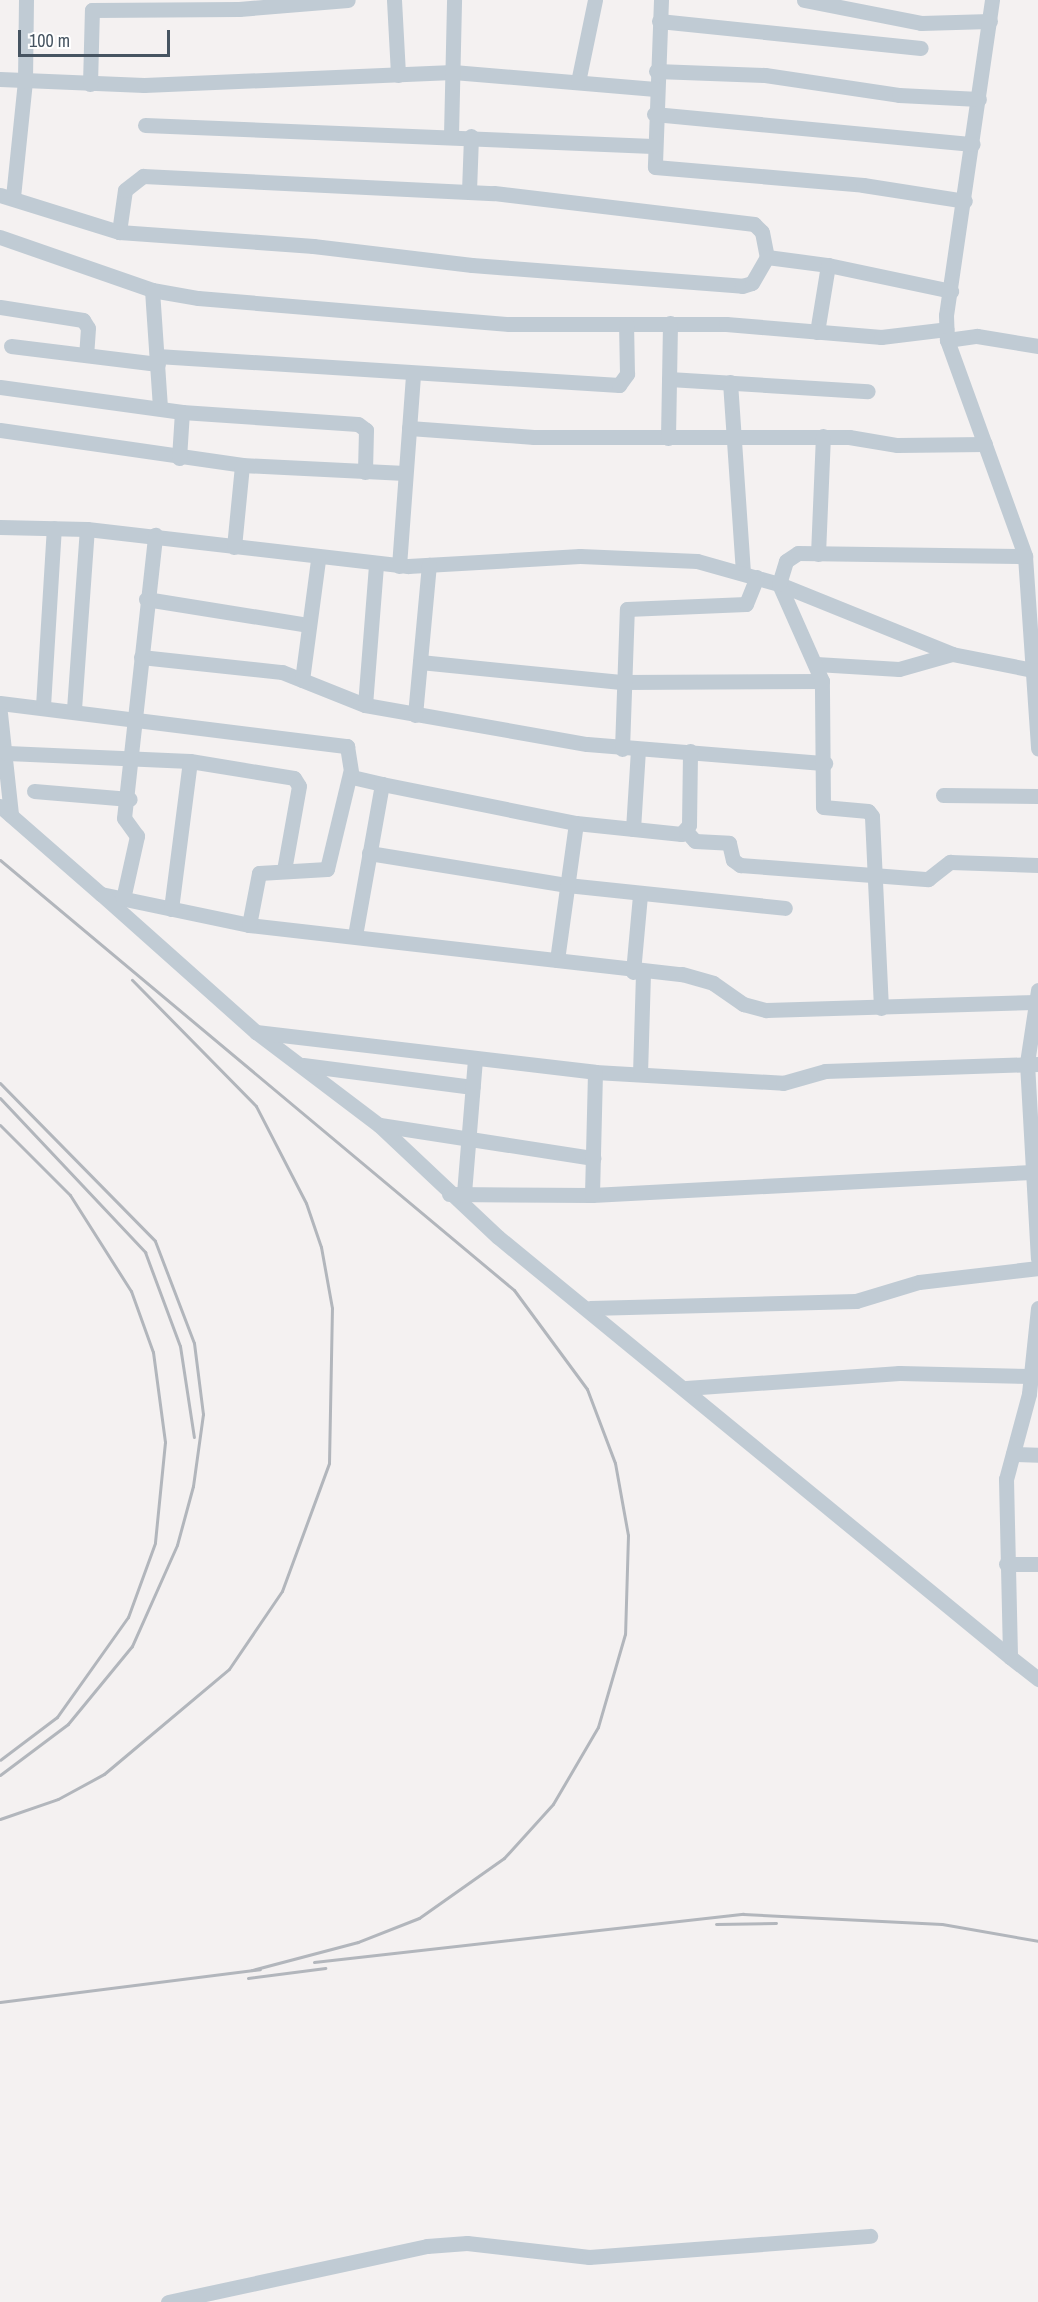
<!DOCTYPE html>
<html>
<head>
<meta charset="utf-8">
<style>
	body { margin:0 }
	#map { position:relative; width:1038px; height:2302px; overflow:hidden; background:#f4f1f1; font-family:"Archivo Narrow",sans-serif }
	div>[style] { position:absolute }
	.minor>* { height:15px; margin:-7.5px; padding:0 7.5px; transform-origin:7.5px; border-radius:7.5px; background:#c0cbd4 }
	.rail>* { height:3px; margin:-1.5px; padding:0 1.5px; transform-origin:1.5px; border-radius:1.5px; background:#b2b6bc }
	span { translate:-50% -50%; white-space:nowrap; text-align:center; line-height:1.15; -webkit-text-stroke:5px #fff; paint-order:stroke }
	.scale { position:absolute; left:18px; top:30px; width:152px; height:27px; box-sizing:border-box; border:3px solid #465461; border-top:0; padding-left:8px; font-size:18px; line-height:21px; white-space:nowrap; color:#465461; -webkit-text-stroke:4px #fff; paint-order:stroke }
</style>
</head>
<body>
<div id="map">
	<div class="minor">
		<i style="left:394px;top:0;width:75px;rotate:86.9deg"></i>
		<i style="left:661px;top:0;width:167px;rotate:92.1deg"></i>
		<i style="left:655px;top:167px;width:209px;rotate:4.9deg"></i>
		<i style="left:863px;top:185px;width:103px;rotate:8.9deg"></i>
		<i style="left:804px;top:0;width:119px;rotate:11.1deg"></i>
		<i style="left:921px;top:23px;width:69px;rotate:-1.7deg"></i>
		<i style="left:992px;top:0;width:318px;rotate:98.3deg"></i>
		<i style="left:946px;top:315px;width:25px;rotate:88deg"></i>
		<i style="left:947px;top:340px;width:230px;rotate:70.1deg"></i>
		<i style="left:1025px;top:556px;width:193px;rotate:86.1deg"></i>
		<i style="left:659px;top:21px;width:263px;rotate:5.9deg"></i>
		<i style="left:656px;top:71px;width:109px;rotate:2.1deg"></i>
		<i style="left:765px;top:75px;width:135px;rotate:8.5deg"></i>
		<i style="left:899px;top:95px;width:80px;rotate:2.9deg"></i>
		<i style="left:0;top:79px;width:144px;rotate:2.4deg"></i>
		<i style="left:144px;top:85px;width:309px;rotate:-2.4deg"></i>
		<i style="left:453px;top:72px;width:203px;rotate:4.8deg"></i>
		<i style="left:578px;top:82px;width:84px;rotate:-78.3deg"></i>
		<i style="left:90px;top:84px;width:74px;rotate:-88.5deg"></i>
		<i style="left:92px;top:10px;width:147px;rotate:-0.4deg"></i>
		<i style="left:239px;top:9px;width:109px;rotate:-4.7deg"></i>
		<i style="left:654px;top:114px;width:320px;rotate:5.4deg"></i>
		<i style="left:145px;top:125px;width:508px;rotate:2.37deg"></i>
		<i style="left:451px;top:135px;width:135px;rotate:-88.7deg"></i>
		<i style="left:469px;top:191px;width:55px;rotate:-87.9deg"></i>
		<i style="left:0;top:195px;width:125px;rotate:17.3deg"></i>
		<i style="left:119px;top:232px;width:195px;rotate:4.1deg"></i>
		<i style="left:313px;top:246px;width:160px;rotate:6.8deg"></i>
		<i style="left:472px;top:265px;width:271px;rotate:4.4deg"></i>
		<i style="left:742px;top:286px;width:10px;rotate:-17deg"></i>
		<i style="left:752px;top:283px;width:30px;rotate:-60deg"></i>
		<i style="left:13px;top:197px;width:117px;rotate:-84.1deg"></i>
		<i style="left:25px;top:81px;width:81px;rotate:-89.3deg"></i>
		<i style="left:119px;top:232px;width:42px;rotate:-81.9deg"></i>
		<i style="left:125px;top:190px;width:23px;rotate:-38deg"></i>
		<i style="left:143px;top:176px;width:351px;rotate:2.8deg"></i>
		<i style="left:494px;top:193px;width:262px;rotate:6.8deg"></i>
		<i style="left:754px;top:224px;width:11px;rotate:45deg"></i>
		<i style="left:762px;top:232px;width:25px;rotate:79deg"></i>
		<i style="left:767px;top:257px;width:62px;rotate:7.5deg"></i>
		<i style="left:828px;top:265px;width:68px;rotate:99.3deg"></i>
		<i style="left:0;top:237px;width:161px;rotate:19.2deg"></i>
		<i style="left:152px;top:290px;width:47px;rotate:9.9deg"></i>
		<i style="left:198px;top:298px;width:312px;rotate:4.8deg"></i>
		<i style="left:509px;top:324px;width:217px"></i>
		<i style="left:726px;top:324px;width:156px;rotate:4.8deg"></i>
		<i style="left:881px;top:337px;width:66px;rotate:-6.9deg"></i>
		<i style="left:828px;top:265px;width:126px;rotate:11.9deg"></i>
		<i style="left:152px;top:290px;width:118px;rotate:86.1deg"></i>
		<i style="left:0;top:307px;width:84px;rotate:8.9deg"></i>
		<i style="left:83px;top:320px;width:9px;rotate:58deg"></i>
		<i style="left:88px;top:328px;width:27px;rotate:94deg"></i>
		<i style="left:947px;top:340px;width:30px;rotate:-8deg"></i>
		<i style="left:977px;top:336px;width:62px;rotate:9.3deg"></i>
		<i style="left:11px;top:346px;width:148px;rotate:7deg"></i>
		<i style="left:157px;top:356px;width:463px;rotate:3.6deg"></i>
		<i style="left:619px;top:385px;width:14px;rotate:-54deg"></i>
		<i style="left:627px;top:374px;width:50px;rotate:-91.1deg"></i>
		<i style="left:669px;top:379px;width:199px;rotate:3.5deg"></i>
		<i style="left:730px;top:382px;width:190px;rotate:86.1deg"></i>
		<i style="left:0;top:387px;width:184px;rotate:7.8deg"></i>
		<i style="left:182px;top:412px;width:176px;rotate:3.9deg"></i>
		<i style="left:358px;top:424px;width:10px;rotate:37deg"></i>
		<i style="left:366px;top:430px;width:42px;rotate:91.4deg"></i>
		<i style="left:409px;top:428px;width:125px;rotate:4.1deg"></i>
		<i style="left:534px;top:437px;width:315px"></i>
		<i style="left:849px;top:437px;width:49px;rotate:9.5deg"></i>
		<i style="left:897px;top:445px;width:88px;rotate:-0.7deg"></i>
		<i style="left:0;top:430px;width:245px;rotate:8.2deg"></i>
		<i style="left:242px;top:465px;width:163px;rotate:2.8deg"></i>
		<i style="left:668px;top:438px;width:115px;rotate:-89deg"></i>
		<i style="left:179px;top:458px;width:46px;rotate:-86.3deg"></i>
		<i style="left:0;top:527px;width:87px;rotate:1.3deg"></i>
		<i style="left:87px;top:529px;width:323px;rotate:6.6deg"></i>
		<i style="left:408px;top:566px;width:172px;rotate:-3.3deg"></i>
		<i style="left:580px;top:556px;width:117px;rotate:2.4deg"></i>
		<i style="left:697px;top:561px;width:85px;rotate:15.7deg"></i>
		<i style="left:779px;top:584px;width:187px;rotate:22deg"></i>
		<i style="left:952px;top:654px;width:88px;rotate:11.2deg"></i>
		<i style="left:234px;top:547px;width:82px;rotate:-84.4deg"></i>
		<i style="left:818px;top:554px;width:118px;rotate:-87.6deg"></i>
		<i style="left:399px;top:566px;width:192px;rotate:-85.8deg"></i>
		<i style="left:146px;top:599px;width:165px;rotate:9.1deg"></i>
		<i style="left:141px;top:657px;width:142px;rotate:6.1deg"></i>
		<i style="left:282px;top:672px;width:89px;rotate:21.7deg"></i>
		<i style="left:365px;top:705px;width:225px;rotate:10deg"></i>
		<i style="left:587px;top:744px;width:239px;rotate:4.6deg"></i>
		<i style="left:420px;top:662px;width:202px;rotate:5.7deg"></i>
		<i style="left:621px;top:682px;width:201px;rotate:-0.3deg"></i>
		<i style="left:816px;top:664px;width:83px;rotate:3.4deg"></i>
		<i style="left:899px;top:669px;width:55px;rotate:-15.8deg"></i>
		<i style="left:302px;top:680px;width:121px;rotate:-82.4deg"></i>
		<i style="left:0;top:703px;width:350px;rotate:7.1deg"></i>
		<i style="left:347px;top:746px;width:31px;rotate:81deg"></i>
		<i style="left:352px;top:777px;width:31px;rotate:13deg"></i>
		<i style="left:382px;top:784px;width:153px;rotate:100.1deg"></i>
		<i style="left:365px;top:705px;width:141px;rotate:-85.5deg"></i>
		<i style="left:43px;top:706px;width:178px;rotate:-86.5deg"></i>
		<i style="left:74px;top:709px;width:180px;rotate:-85.9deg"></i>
		<i style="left:0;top:713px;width:103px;rotate:83.8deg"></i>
		<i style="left:415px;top:715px;width:151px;rotate:-84.7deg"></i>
		<i style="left:622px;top:749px;width:140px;rotate:-88deg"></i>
		<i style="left:627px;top:609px;width:119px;rotate:-2.4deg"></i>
		<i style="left:746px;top:604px;width:29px;rotate:-68deg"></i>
		<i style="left:7px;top:753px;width:183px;rotate:2.5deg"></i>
		<i style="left:190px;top:761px;width:105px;rotate:9.3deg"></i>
		<i style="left:294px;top:778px;width:9px;rotate:58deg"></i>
		<i style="left:299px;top:786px;width:85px;rotate:100.1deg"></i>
		<i style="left:382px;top:784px;width:198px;rotate:11.4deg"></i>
		<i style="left:576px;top:823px;width:106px;rotate:6deg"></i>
		<i style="left:681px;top:834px;width:12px;rotate:-48deg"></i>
		<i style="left:689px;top:825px;width:74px;rotate:-89.2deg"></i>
		<i style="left:34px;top:791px;width:96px;rotate:4.8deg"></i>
		<i style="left:943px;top:795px;width:95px;rotate:0.6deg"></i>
		<i style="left:0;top:806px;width:134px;rotate:41.1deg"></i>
		<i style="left:101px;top:894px;width:151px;rotate:11.8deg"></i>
		<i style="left:249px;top:925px;width:436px;rotate:6.5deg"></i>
		<i style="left:682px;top:974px;width:32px;rotate:16deg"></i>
		<i style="left:713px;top:983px;width:37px;rotate:35deg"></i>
		<i style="left:743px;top:1004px;width:24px;rotate:15deg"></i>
		<i style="left:766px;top:1010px;width:270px;rotate:-1.7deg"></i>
		<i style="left:633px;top:829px;width:80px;rotate:-86.4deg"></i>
		<i style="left:686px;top:831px;width:13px;rotate:48deg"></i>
		<i style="left:695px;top:841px;width:34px;rotate:3deg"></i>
		<i style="left:729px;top:843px;width:17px;rotate:77deg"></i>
		<i style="left:733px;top:860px;width:9px;rotate:36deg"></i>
		<i style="left:740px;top:865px;width:189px;rotate:4.3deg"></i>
		<i style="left:928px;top:879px;width:28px;rotate:-38deg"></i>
		<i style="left:950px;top:862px;width:88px;rotate:2deg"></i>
		<i style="left:369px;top:853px;width:201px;rotate:9.2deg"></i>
		<i style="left:567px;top:885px;width:219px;rotate:6deg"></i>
		<i style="left:101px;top:894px;width:208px;rotate:41.7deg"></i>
		<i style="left:256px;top:1032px;width:154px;rotate:37.1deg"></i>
		<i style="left:379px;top:1125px;width:163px;rotate:43.3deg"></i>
		<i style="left:498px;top:1237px;width:662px;rotate:39.36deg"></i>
		<i style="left:123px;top:899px;width:65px;rotate:-77.5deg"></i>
		<i style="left:137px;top:836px;width:22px;rotate:-126deg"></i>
		<i style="left:124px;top:818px;width:285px;rotate:-83.7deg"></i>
		<i style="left:171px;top:909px;width:149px;rotate:-82.7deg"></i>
		<i style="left:249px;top:925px;width:53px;rotate:-79.1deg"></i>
		<i style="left:259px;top:873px;width:68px;rotate:-3.4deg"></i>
		<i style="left:327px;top:869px;width:99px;rotate:-76.5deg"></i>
		<i style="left:557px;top:960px;width:138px;rotate:-82.1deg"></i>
		<i style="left:633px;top:972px;width:77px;rotate:-84.8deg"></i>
		<i style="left:1038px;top:990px;width:74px;rotate:98.6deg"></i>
		<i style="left:1027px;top:1063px;width:196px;rotate:86.8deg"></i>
		<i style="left:881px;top:1008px;width:192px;rotate:-92.7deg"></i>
		<i style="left:872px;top:816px;width:6px;rotate:-129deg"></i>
		<i style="left:868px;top:811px;width:45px;rotate:-174.9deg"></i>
		<i style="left:823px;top:807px;width:126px;rotate:-90.5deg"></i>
		<i style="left:822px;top:681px;width:106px;rotate:-113.9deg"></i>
		<i style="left:779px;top:584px;width:24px;rotate:-73deg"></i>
		<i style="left:786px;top:561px;width:14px;rotate:-34deg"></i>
		<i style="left:798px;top:553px;width:227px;rotate:0.8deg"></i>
		<i style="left:256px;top:1032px;width:341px;rotate:6.7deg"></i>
		<i style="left:595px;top:1072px;width:188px;rotate:3.3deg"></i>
		<i style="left:783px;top:1083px;width:44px;rotate:-15.9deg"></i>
		<i style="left:825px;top:1071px;width:213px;rotate:-1.9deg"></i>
		<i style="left:303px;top:1065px;width:171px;rotate:7.4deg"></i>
		<i style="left:640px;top:1074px;width:101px;rotate:-88.3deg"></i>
		<i style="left:380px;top:1125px;width:216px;rotate:8.8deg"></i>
		<i style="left:464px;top:1193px;width:135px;rotate:-85.3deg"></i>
		<i style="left:449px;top:1194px;width:143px;rotate:0.4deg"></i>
		<i style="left:592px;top:1195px;width:441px;rotate:-3deg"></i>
		<i style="left:592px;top:1195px;width:123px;rotate:-88.6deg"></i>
		<i style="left:590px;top:1308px;width:266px;rotate:-1.5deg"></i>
		<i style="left:856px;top:1301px;width:66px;rotate:-16.8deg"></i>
		<i style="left:919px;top:1282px;width:120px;rotate:-6.7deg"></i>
		<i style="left:1038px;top:1308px;width:86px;rotate:96deg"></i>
		<i style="left:1029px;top:1394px;width:88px;rotate:105.1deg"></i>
		<i style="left:1006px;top:1479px;width:178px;rotate:88.7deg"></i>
		<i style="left:1010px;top:1657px;width:36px;rotate:38deg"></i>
		<i style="left:686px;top:1388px;width:214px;rotate:-4deg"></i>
		<i style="left:899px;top:1373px;width:133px;rotate:1.3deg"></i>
		<i style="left:1013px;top:1454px;width:25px;rotate:2deg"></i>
		<i style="left:1006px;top:1564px;width:32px"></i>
		<i style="left:168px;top:2302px;width:265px;rotate:-12.2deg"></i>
		<i style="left:427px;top:2246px;width:40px;rotate:-4.3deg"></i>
		<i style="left:467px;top:2243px;width:123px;rotate:6.5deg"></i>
		<i style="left:589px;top:2257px;width:282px;rotate:-4.3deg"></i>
	</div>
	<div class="rail">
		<i style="left:0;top:860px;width:670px;rotate:39.92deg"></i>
		<i style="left:514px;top:1290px;width:123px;rotate:53.6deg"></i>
		<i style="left:587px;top:1389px;width:79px;rotate:69.3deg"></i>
		<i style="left:615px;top:1463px;width:73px;rotate:79.8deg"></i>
		<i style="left:628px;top:1535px;width:99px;rotate:91.7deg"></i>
		<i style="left:625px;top:1634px;width:97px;rotate:106.2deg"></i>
		<i style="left:598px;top:1727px;width:89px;rotate:120.3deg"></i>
		<i style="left:553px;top:1804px;width:73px;rotate:132.2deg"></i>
		<i style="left:504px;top:1858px;width:104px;rotate:144.8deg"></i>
		<i style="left:419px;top:1918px;width:66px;rotate:158.5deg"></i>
		<i style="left:358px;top:1942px;width:110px;rotate:165.2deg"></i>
		<i style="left:0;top:1083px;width:221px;rotate:45.5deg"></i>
		<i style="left:155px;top:1241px;width:109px;rotate:69.1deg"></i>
		<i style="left:194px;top:1343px;width:72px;rotate:82.8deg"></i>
		<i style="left:203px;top:1414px;width:73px;rotate:97.9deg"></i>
		<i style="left:193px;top:1486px;width:61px;rotate:105.2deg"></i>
		<i style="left:177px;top:1545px;width:111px;rotate:114deg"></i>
		<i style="left:132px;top:1646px;width:101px;rotate:129.4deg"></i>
		<i style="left:68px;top:1724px;width:85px;rotate:143.1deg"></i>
		<i style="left:0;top:1098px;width:212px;rotate:46.7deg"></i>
		<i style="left:145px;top:1252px;width:100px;rotate:69.6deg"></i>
		<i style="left:180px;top:1346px;width:92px;rotate:81.3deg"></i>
		<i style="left:0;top:1125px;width:99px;rotate:45deg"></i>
		<i style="left:70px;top:1195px;width:114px;rotate:57.6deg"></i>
		<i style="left:131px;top:1291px;width:65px;rotate:70.2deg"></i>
		<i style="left:153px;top:1352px;width:91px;rotate:82.4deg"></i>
		<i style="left:165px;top:1442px;width:101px;rotate:95.7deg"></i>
		<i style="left:155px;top:1543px;width:79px;rotate:110deg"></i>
		<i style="left:128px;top:1617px;width:123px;rotate:125.4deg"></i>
		<i style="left:57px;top:1717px;width:71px;rotate:143deg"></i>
		<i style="left:0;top:1819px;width:61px;rotate:-19deg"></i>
		<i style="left:58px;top:1799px;width:52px;rotate:-28.5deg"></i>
		<i style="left:104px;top:1774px;width:163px;rotate:-40deg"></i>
		<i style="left:229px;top:1669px;width:94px;rotate:-55.8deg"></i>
		<i style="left:282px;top:1591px;width:136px;rotate:-69.8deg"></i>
		<i style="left:329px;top:1463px;width:155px;rotate:-88.9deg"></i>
		<i style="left:332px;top:1308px;width:62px;rotate:-100.2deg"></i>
		<i style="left:321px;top:1247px;width:46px;rotate:-108.8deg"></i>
		<i style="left:306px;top:1203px;width:109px;rotate:-117.3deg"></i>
		<i style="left:256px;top:1106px;width:177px;rotate:-134.5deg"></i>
		<i style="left:716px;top:1924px;width:60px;rotate:-1deg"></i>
		<i style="left:314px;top:1962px;width:432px;rotate:-6.4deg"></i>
		<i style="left:743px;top:1914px;width:199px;rotate:2.9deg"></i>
		<i style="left:942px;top:1924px;width:97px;rotate:10deg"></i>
		<i style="left:248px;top:1978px;width:78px;rotate:-7.4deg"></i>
		<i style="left:0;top:2002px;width:262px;rotate:-7.2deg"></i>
	</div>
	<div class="scale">100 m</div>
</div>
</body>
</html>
